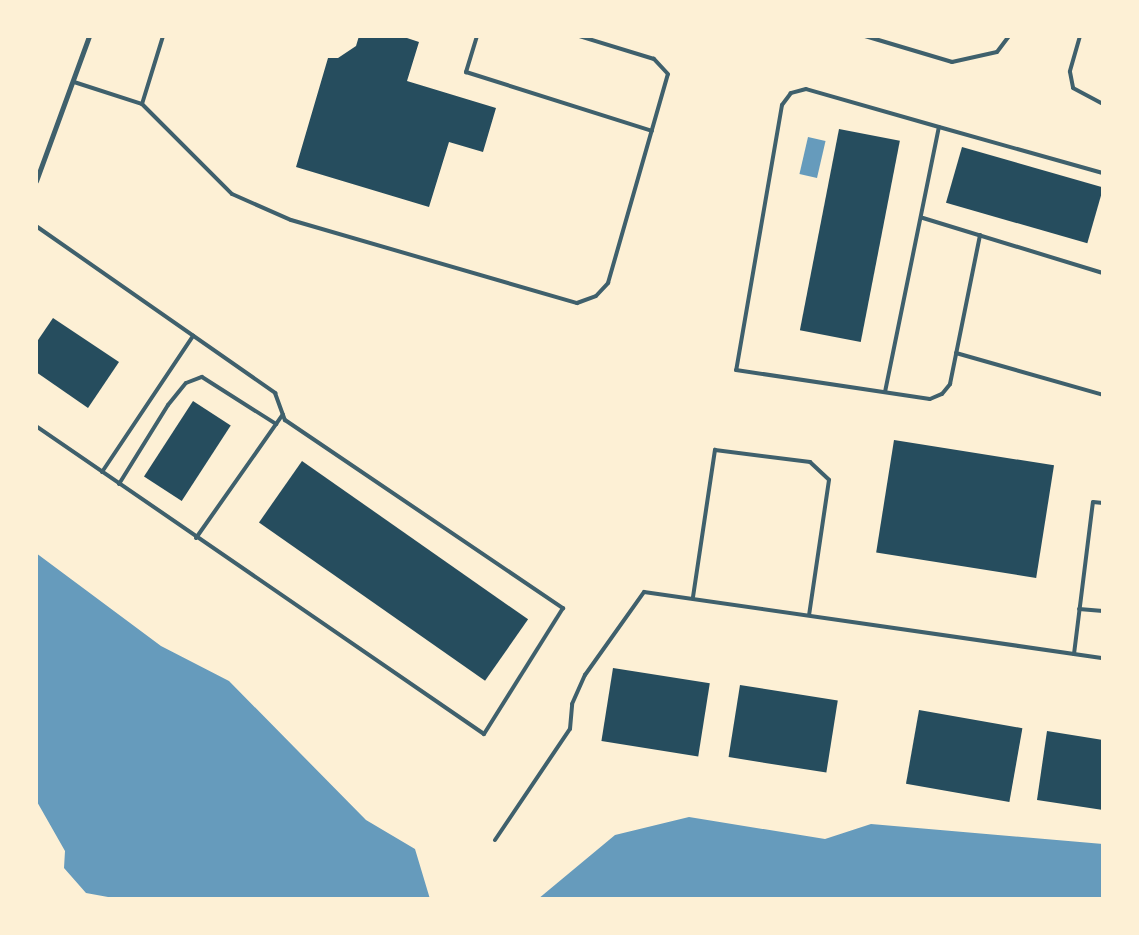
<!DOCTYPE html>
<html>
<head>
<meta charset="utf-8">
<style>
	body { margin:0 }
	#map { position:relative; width:1139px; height:935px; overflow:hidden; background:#fdf0d5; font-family:Helvetica,sans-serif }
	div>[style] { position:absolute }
	.water>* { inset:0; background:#669bbc; transform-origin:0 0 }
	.building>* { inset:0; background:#264d5e; transform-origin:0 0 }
	.service>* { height:4px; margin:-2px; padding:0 2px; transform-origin:2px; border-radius:2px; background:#3f606c }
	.minor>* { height:5px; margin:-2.5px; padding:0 2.5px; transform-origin:2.5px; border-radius:2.5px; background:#3f606c }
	span { translate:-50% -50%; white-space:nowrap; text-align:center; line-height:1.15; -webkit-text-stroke:4.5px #fdf0d5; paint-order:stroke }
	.frame { position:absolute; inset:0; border:38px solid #fdf0d5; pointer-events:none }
</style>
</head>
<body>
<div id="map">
	<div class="water">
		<i style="left:808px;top:137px;width:18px;height:38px;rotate:13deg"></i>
		<i style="clip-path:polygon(36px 553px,161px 646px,229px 681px,366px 820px,415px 849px,430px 899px,119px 899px,86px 893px,64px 868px,65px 851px,36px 800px)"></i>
		<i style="clip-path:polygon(689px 817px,825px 839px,871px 824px,1103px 844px,1103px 899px,538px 899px,615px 835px)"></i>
	</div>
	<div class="building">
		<i style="clip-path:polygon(359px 36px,401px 36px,419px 42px,407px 81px,496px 108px,483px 152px,449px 142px,429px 207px,296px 167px,328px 58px,338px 58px,356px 46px)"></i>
		<i style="left:839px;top:129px;width:62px;height:205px;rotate:11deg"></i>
		<i style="left:962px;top:147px;width:147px;height:58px;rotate:16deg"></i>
		<i style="clip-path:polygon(53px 318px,119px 362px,88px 408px,36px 372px,36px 343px)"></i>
		<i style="left:193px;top:401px;width:45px;height:90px;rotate:33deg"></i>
		<i style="left:894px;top:440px;width:162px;height:114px;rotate:9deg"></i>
		<i style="left:302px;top:461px;width:276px;height:75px;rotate:35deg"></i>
		<i style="left:613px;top:668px;width:98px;height:74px;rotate:9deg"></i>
		<i style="left:740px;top:685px;width:99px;height:73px;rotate:9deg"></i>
		<i style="left:919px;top:710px;width:105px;height:75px;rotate:10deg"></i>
		<i style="clip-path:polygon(1047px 731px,1103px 740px,1103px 810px,1037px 800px)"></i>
	</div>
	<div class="service">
		<i style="left:477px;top:36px;width:38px;rotate:107deg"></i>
		<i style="left:466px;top:72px;width:195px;rotate:17.6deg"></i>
		<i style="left:865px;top:36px;width:91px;rotate:16.6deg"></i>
		<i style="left:952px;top:62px;width:46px;rotate:-12.5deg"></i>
		<i style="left:997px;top:52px;width:20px;rotate:-53deg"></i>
		<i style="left:1080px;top:36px;width:37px;rotate:106deg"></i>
		<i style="left:1070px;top:72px;width:16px;rotate:79deg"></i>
		<i style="left:1073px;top:88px;width:34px;rotate:28deg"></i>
		<i style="left:74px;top:82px;width:71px;rotate:17.9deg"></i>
		<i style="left:142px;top:104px;width:127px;rotate:45deg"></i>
		<i style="left:232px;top:194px;width:64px;rotate:23.8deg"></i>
		<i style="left:291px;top:220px;width:298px;rotate:16.2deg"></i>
		<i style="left:577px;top:303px;width:20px;rotate:-20deg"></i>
		<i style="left:596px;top:296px;width:18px;rotate:-47deg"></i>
		<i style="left:608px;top:283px;width:217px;rotate:-74deg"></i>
		<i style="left:668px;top:74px;width:21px;rotate:-133deg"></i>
		<i style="left:654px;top:59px;width:78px;rotate:-163deg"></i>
		<i style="left:142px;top:104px;width:71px;rotate:-72.8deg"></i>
		<i style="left:939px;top:127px;width:170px;rotate:15.7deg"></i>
		<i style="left:923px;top:218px;width:188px;rotate:17deg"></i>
		<i style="left:36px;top:226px;width:292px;rotate:34.9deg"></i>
		<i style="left:275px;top:393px;width:29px;rotate:70deg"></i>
		<i style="left:285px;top:420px;width:336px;rotate:34.1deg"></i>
		<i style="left:563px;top:608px;width:149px;rotate:122.1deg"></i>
		<i style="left:484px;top:734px;width:544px;rotate:-145.49deg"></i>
		<i style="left:956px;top:353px;width:153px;rotate:15.9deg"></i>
		<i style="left:885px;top:392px;width:270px;rotate:-78.5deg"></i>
		<i style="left:939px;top:127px;width:138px;rotate:-164.1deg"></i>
		<i style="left:806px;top:89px;width:16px;rotate:165deg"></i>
		<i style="left:791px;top:93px;width:15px;rotate:127deg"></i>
		<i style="left:782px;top:105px;width:269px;rotate:99.8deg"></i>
		<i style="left:736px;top:370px;width:196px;rotate:8.5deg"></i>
		<i style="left:930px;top:399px;width:13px;rotate:-23deg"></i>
		<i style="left:942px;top:394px;width:13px;rotate:-51deg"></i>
		<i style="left:950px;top:384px;width:152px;rotate:-78.6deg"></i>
		<i style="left:102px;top:472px;width:164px;rotate:-56.2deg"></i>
		<i style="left:119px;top:484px;width:93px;rotate:-58.2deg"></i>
		<i style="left:168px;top:405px;width:28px;rotate:-51deg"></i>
		<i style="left:186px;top:383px;width:17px;rotate:-21deg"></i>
		<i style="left:202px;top:377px;width:88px;rotate:32.4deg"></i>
		<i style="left:196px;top:538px;width:151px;rotate:-54.9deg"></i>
		<i style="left:693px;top:597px;width:149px;rotate:-81.5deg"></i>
		<i style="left:715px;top:450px;width:96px;rotate:7.2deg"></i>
		<i style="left:810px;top:462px;width:26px;rotate:43deg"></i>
		<i style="left:829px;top:480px;width:136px;rotate:98.4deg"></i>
		<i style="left:1079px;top:609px;width:24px;rotate:5deg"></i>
		<i style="left:1074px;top:654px;width:153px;rotate:-82.9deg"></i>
		<i style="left:1093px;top:502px;width:10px;rotate:6deg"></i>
		<i style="left:495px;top:840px;width:134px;rotate:-56deg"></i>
		<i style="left:570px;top:729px;width:25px;rotate:-85deg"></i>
		<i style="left:572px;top:704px;width:32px;rotate:-66deg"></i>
		<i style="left:585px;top:675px;width:102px;rotate:-54.6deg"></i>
		<i style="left:644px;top:592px;width:464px;rotate:8.2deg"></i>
	</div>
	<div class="minor">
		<i style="left:36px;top:181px;width:154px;rotate:-69.9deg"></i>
	</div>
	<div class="frame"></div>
</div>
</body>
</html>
